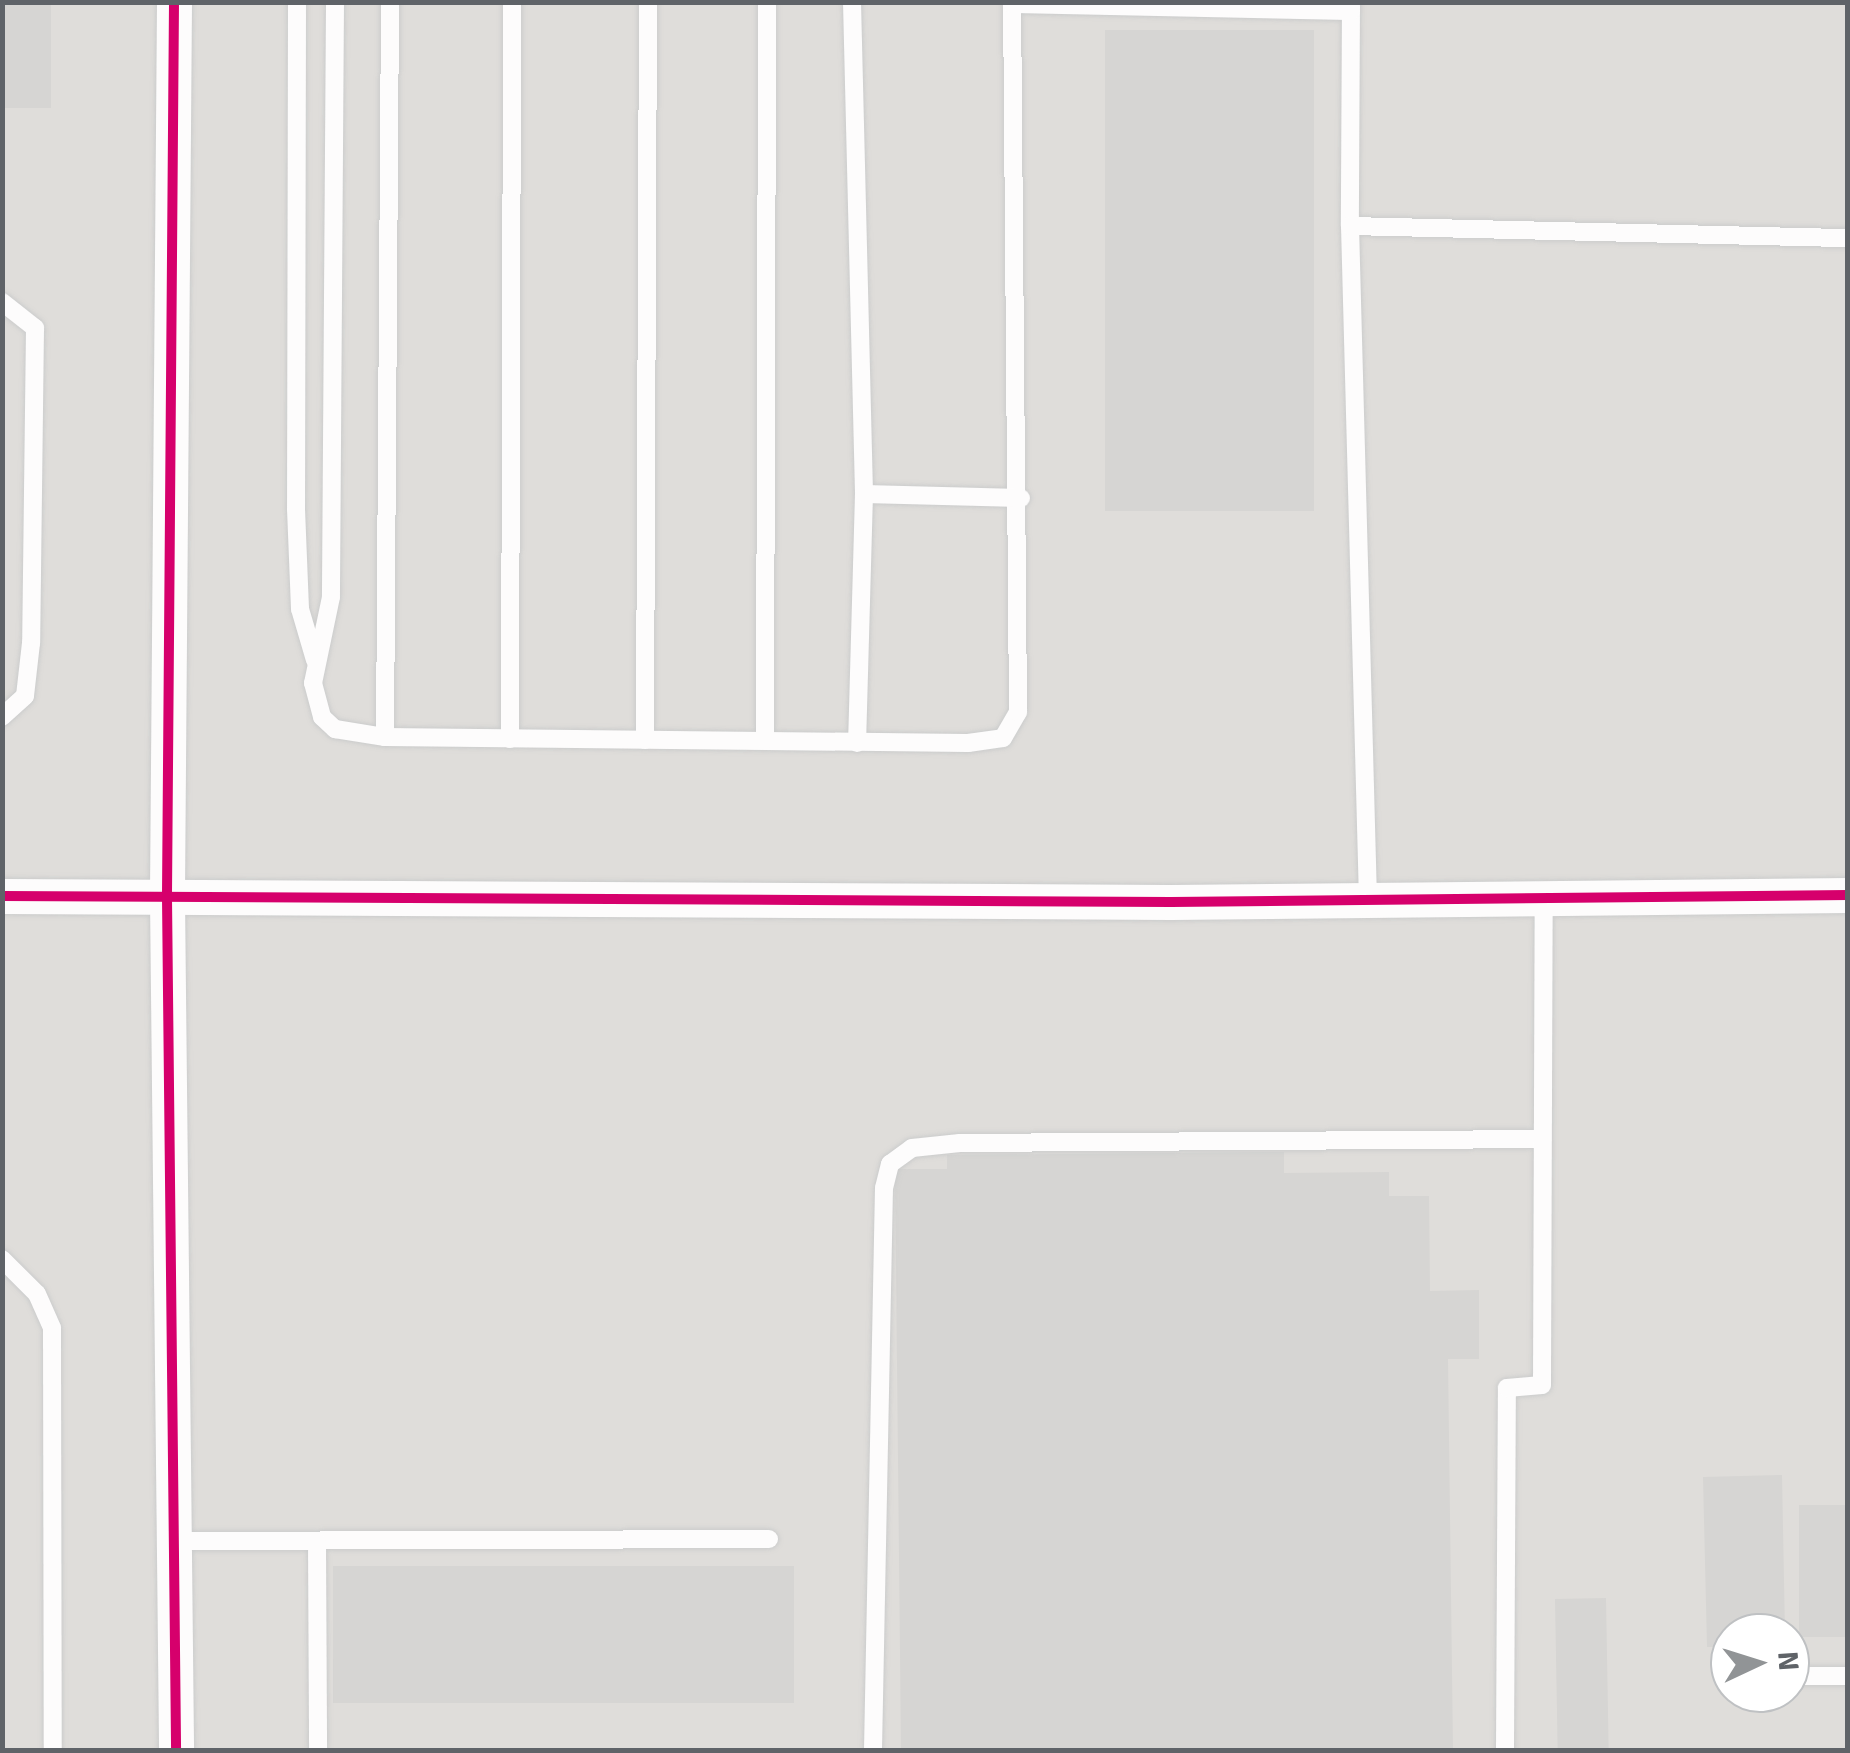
<!DOCTYPE html>
<html>
<head>
<meta charset="utf-8">
<style>
	body { margin:0 }
	#map { position:relative; width:1850px; height:1753px; overflow:hidden; background:#efeeea; font-family:Signika,sans-serif }
	div>[style] { position:absolute }
	.industrial>* { inset:0; background:#dfddda }
	.building>* { inset:0; background:#d6d5d3; transform-origin:0 0 }
	.roads { filter:drop-shadow(0 0 2px #cbcccc) drop-shadow(0 0 2px #cbcccc) }
	.service>* { height:18px; margin:-9px; padding:0 9px; transform-origin:9px; border-radius:9px; background:#fdfcfc }
	.minor>* { height:35px; margin:-17.5px; padding:0 17.5px; transform-origin:17.5px; border-radius:17.5px; background:#fdfcfc }
	.cycleway>* { height:10px; margin:-5px; padding:0 5px; transform-origin:5px; border-radius:5px; background:#d6006c }
	span { translate:-50% -50%; white-space:nowrap; text-align:center; line-height:1.15; -webkit-text-stroke:8px #fff; paint-order:stroke }
	.frame { position:absolute; inset:0; border:5px solid #5f6368; pointer-events:none }
	.north { position:absolute; left:1710px; top:1613px; width:100px; height:100px; box-sizing:border-box; background:#fff; border:2px solid #bfc1c3; border-radius:50%; rotate:86deg; font-size:28px; font-weight:700; line-height:40px; text-align:center; color:#5f6368 }
	.north::after { content:''; display:block; margin:auto; width:35px; height:45px; background:#919496; clip-path:polygon(50% 0,100% 100%,50% 72%,0 100%) }
</style>
</head>
<body>
<div id="map">
	<div class="industrial">
		<i style="clip-path:polygon(evenodd,3px 3px,1847px 3px,1847px 1750px,3px 1750px,3px 3px,1730px 1633px,1790px 1633px,1790px 1693px,1730px 1693px,1730px 1633px)"></i>
	</div>
	<div class="building">
		<i style="left:2px;top:2px;width:49px;height:106px"></i>
		<i style="left:1105px;top:30px;width:209px;height:481px"></i>
		<i style="clip-path:polygon(1284px 1152px,1284px 1173px,1389px 1172px,1389px 1196px,1429px 1196px,1430px 1291px,1479px 1290px,1479px 1359px,1448px 1359px,1453px 1750px,901px 1750px,895px 1169px,947px 1169px,947px 1155px)"></i>
		<i style="clip-path:polygon(1782px 1475px,1785px 1633px,1730px 1633px,1730px 1647px,1707px 1647px,1703px 1477px)"></i>
		<i style="left:1799px;top:1505px;width:49px;height:132px"></i>
		<i style="left:794px;top:1566px;width:137px;height:461px;rotate:90deg"></i>
		<i style="left:1606px;top:1598px;width:152px;height:51px;rotate:89deg"></i>
	</div>
	<div class="roads">
		<div class="service">
			<i style="left:297px;top:2px;width:507px;rotate:90.11deg"></i>
			<i style="left:296px;top:509px;width:100px;rotate:87.7deg"></i>
			<i style="left:300px;top:609px;width:53px;rotate:73.6deg"></i>
			<i style="left:335px;top:2px;width:595px;rotate:90.39deg"></i>
			<i style="left:331px;top:597px;width:88px;rotate:101.8deg"></i>
			<i style="left:313px;top:683px;width:35px;rotate:75deg"></i>
			<i style="left:322px;top:717px;width:18px;rotate:43deg"></i>
			<i style="left:335px;top:729px;width:51px;rotate:9.1deg"></i>
			<i style="left:385px;top:737px;width:583px;rotate:0.59deg"></i>
			<i style="left:968px;top:743px;width:35px;rotate:-8deg"></i>
			<i style="left:1003px;top:738px;width:30px;rotate:-60deg"></i>
			<i style="left:1018px;top:712px;width:710px;rotate:-90.48deg"></i>
			<i style="left:852px;top:2px;width:492px;rotate:88.6deg"></i>
			<i style="left:864px;top:494px;width:249px;rotate:91.6deg"></i>
			<i style="left:1351px;top:2px;width:224px;rotate:90.3deg"></i>
			<i style="left:1350px;top:226px;width:674px;rotate:88.47deg"></i>
			<i style="left:1012px;top:4px;width:339px;rotate:1.2deg"></i>
			<i style="left:1350px;top:226px;width:498px;rotate:1.4deg"></i>
			<i style="left:2px;top:302px;width:42px;rotate:38.2deg"></i>
			<i style="left:35px;top:328px;width:315px;rotate:90.7deg"></i>
			<i style="left:31px;top:643px;width:53px;rotate:96.5deg"></i>
			<i style="left:25px;top:696px;width:31px;rotate:138deg"></i>
			<i style="left:864px;top:494px;width:157px;rotate:1.5deg"></i>
			<i style="left:385px;top:737px;width:735px;rotate:-89.61deg"></i>
			<i style="left:510px;top:739px;width:737px;rotate:-89.84deg"></i>
			<i style="left:645px;top:740px;width:738px;rotate:-89.77deg"></i>
			<i style="left:765px;top:740px;width:738px;rotate:-89.84deg"></i>
			<i style="left:2px;top:1259px;width:49px;rotate:45deg"></i>
			<i style="left:37px;top:1294px;width:37px;rotate:66deg"></i>
			<i style="left:52px;top:1328px;width:422px;rotate:89.9deg"></i>
			<i style="left:173px;top:1541px;width:596px;rotate:-0.19deg"></i>
			<i style="left:317px;top:1542px;width:208px;rotate:89.7deg"></i>
			<i style="left:1790px;top:1676px;width:58px"></i>
			<i style="left:873px;top:1750px;width:562px;rotate:-88.88deg"></i>
			<i style="left:884px;top:1188px;width:25px;rotate:-76deg"></i>
			<i style="left:890px;top:1164px;width:27px;rotate:-36deg"></i>
			<i style="left:912px;top:1148px;width:48px;rotate:-5.9deg"></i>
			<i style="left:960px;top:1143px;width:582px;rotate:-0.39deg"></i>
			<i style="left:1505px;top:1750px;width:362px;rotate:-89.7deg"></i>
			<i style="left:1507px;top:1388px;width:35px;rotate:-5deg"></i>
			<i style="left:1542px;top:1385px;width:488px;rotate:-89.8deg"></i>
		</div>
		<div class="minor">
			<i style="left:174px;top:2px;width:896px;rotate:90.45deg"></i>
			<i style="left:167px;top:898px;width:852px;rotate:89.39deg"></i>
			<i style="left:2px;top:896px;width:1169px;rotate:0.29deg"></i>
			<i style="left:1171px;top:902px;width:677px;rotate:-0.59deg"></i>
		</div>
	</div>
	<div class="cycleway">
		<i style="left:174px;top:2px;width:896px;rotate:90.45deg"></i>
		<i style="left:167px;top:898px;width:852px;rotate:89.39deg"></i>
		<i style="left:2px;top:896px;width:1169px;rotate:0.29deg"></i>
		<i style="left:1171px;top:902px;width:677px;rotate:-0.59deg"></i>
	</div>
	<div class="frame"></div>
	<div class="north">N</div>
</div>
</body>
</html>
